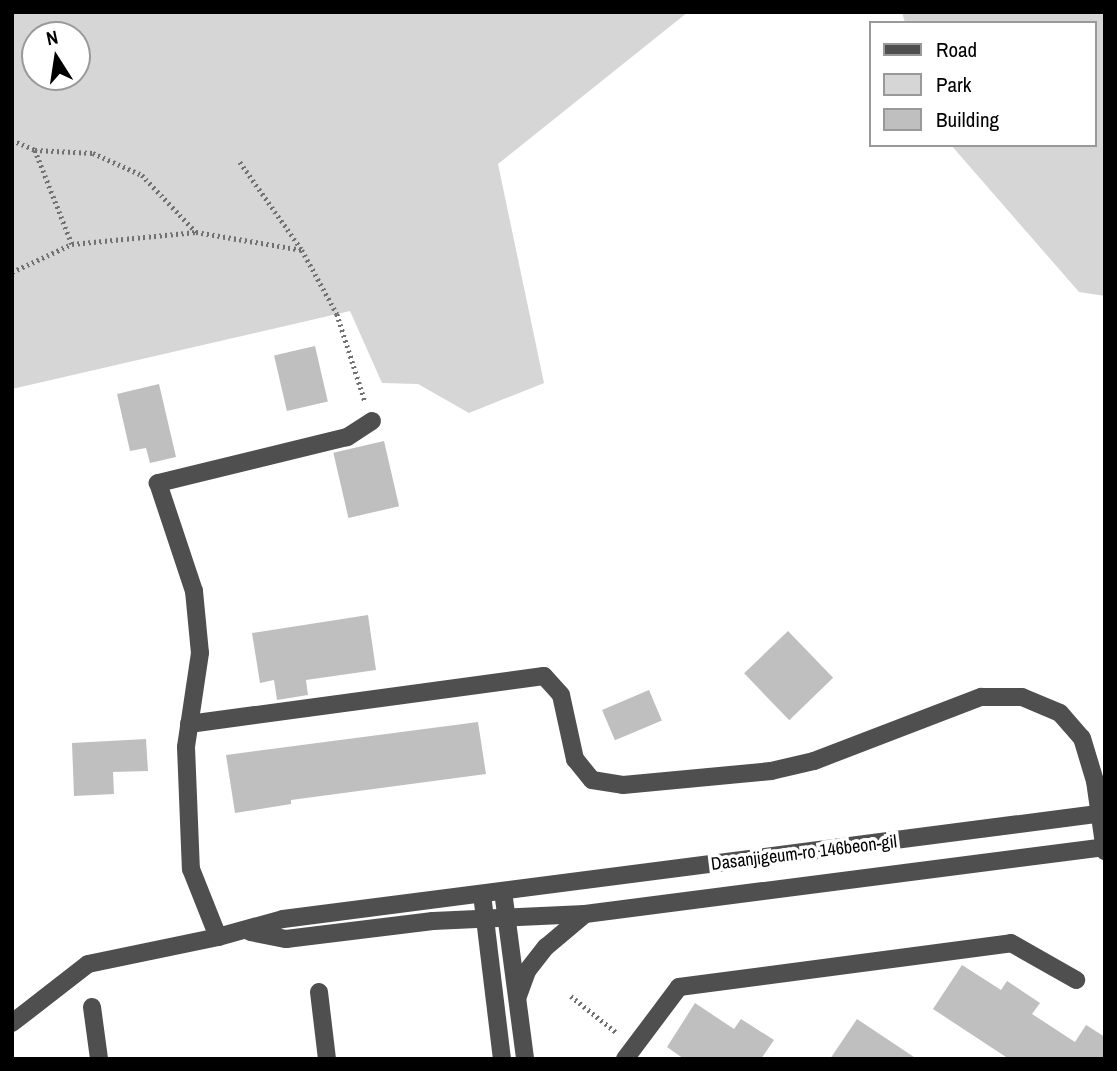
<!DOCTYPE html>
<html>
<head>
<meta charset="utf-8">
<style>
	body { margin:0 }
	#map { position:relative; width:1117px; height:1071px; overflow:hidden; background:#fff; font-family:"Archivo Narrow",sans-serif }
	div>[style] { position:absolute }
	.green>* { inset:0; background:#d6d6d6 }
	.building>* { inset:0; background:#bfbfbf; transform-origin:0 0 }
	.path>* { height:4.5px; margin-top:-2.25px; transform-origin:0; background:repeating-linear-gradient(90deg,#717171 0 2px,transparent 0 5.5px) }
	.minor>* { height:18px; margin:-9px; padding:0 9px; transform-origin:9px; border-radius:9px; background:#4f4f4f }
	span { translate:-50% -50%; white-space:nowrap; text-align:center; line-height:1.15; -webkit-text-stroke:7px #fff; paint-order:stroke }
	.street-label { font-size:18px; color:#000 }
	.frame { position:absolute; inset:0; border:14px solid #000; pointer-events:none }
	.legend { position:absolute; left:869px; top:21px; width:228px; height:126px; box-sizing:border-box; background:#fff; border:2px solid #999; margin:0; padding:9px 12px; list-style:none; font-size:21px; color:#000 }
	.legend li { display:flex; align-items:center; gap:14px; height:35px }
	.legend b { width:35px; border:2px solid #999 }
	.north { position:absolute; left:21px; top:21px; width:70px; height:70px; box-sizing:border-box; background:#fff; border:2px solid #999; border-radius:50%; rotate:348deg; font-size:19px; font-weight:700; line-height:28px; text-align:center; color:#000 }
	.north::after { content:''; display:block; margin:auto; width:24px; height:32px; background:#000; clip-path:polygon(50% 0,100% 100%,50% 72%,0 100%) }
</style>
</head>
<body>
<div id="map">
	<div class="green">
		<i style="clip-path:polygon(evenodd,12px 12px,688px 12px,498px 164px,544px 383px,469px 413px,418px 384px,382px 383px,350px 311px,12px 389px,12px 12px,35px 35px,77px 35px,77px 77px,35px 77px,35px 35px)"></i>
		<i style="clip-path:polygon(902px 12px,1105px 12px,1105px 296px,1079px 292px,951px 145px,1094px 145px,1094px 23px,905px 23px)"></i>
	</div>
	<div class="building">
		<i style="left:315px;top:346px;width:57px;height:42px;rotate:77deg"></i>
		<i style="clip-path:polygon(159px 384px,176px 457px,150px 463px,146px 448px,130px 451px,117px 394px)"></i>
		<i style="left:384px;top:441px;width:67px;height:52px;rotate:77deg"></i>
		<i style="clip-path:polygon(368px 615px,376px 670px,306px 680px,308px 695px,277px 700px,274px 680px,260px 683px,252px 633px)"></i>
		<i style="left:788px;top:631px;width:65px;height:61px;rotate:46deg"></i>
		<i style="left:649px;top:690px;width:33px;height:51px;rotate:67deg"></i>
		<i style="clip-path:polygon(478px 722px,486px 774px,291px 800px,291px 804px,235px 813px,226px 755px)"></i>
		<i style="clip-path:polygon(146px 739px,148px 771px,113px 772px,114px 794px,74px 796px,72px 743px)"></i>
		<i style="clip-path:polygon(962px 965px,1001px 990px,1007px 981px,1040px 1003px,1032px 1014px,1075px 1042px,1086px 1025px,1105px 1037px,1105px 1059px,1009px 1059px,933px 1009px)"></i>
		<i style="clip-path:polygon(695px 1003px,734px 1029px,741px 1019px,774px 1040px,761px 1059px,684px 1059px,667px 1047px)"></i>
		<i style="clip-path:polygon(857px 1019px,917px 1059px,830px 1059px)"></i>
	</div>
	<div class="path">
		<i style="left:12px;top:140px;width:25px;rotate:23deg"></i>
		<i style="left:35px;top:150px;width:58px;rotate:3deg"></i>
		<i style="left:93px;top:153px;width:54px;rotate:24.2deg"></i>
		<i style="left:142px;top:175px;width:79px;rotate:46.5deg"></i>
		<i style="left:35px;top:150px;width:101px;rotate:68.5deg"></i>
		<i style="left:240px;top:162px;width:108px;rotate:54.8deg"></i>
		<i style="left:302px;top:250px;width:73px;rotate:61.3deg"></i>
		<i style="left:337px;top:314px;width:91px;rotate:72.2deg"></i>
		<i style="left:12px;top:272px;width:66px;rotate:-25deg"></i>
		<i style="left:72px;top:244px;width:125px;rotate:-5.5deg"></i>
		<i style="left:196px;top:232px;width:108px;rotate:9.6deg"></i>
		<i style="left:571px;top:996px;width:59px;rotate:38.8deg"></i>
	</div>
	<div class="minor">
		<i style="left:372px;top:421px;width:30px;rotate:147deg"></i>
		<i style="left:347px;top:437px;width:195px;rotate:166.3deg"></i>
		<i style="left:158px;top:483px;width:114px;rotate:71.6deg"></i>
		<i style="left:194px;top:591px;width:62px;rotate:84.5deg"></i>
		<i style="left:200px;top:653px;width:95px;rotate:98.5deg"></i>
		<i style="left:186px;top:747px;width:122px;rotate:87.7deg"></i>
		<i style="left:191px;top:869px;width:73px;rotate:68.3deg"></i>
		<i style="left:218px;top:937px;width:67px;rotate:-15.5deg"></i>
		<i style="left:283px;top:919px;width:829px;rotate:-7.35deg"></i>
		<i style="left:189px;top:724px;width:358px;rotate:-7.7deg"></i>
		<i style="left:544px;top:676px;width:25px;rotate:48deg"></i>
		<i style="left:561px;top:695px;width:66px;rotate:77.7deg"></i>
		<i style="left:575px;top:759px;width:27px;rotate:51deg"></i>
		<i style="left:592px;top:780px;width:31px;rotate:9deg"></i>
		<i style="left:623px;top:785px;width:149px;rotate:-5.4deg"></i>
		<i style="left:771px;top:771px;width:44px;rotate:-13.1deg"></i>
		<i style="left:814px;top:761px;width:179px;rotate:-21deg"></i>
		<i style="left:981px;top:697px;width:41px"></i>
		<i style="left:1022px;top:697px;width:41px;rotate:22.8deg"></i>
		<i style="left:1060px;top:713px;width:33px;rotate:49deg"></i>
		<i style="left:1082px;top:738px;width:45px;rotate:73.2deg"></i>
		<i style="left:1095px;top:781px;width:71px;rotate:81.9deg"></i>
		<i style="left:503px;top:891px;width:169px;rotate:82.5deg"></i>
		<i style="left:482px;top:894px;width:166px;rotate:83.1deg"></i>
		<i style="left:250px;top:932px;width:37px;rotate:11deg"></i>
		<i style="left:286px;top:939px;width:148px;rotate:-7deg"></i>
		<i style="left:433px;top:921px;width:152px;rotate:-2.6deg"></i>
		<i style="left:585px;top:914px;width:524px;rotate:-7.34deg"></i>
		<i style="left:319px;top:992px;width:67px;rotate:83.2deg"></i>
		<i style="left:518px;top:996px;width:27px;rotate:-70deg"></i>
		<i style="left:527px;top:971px;width:31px;rotate:-52deg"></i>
		<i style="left:546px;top:947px;width:51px;rotate:-40.2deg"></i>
		<i style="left:92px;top:1007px;width:52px;rotate:82.3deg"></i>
		<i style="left:12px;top:1023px;width:96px;rotate:-37.8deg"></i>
		<i style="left:88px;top:964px;width:133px;rotate:-11.7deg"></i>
		<i style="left:625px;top:1059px;width:90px;rotate:-53.1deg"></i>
		<i style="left:679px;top:987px;width:335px;rotate:-7.5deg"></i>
		<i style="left:1011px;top:943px;width:75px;rotate:29.6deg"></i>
	</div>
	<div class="street-label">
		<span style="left:804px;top:853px;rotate:-7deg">Dasanjigeum-ro 146beon-gil</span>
	</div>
	<div class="frame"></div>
	<ul class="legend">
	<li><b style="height:9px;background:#4f4f4f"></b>Road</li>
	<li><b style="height:19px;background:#d6d6d6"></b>Park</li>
	<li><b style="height:19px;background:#bfbfbf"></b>Building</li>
	</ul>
	<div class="north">N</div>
</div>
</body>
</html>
